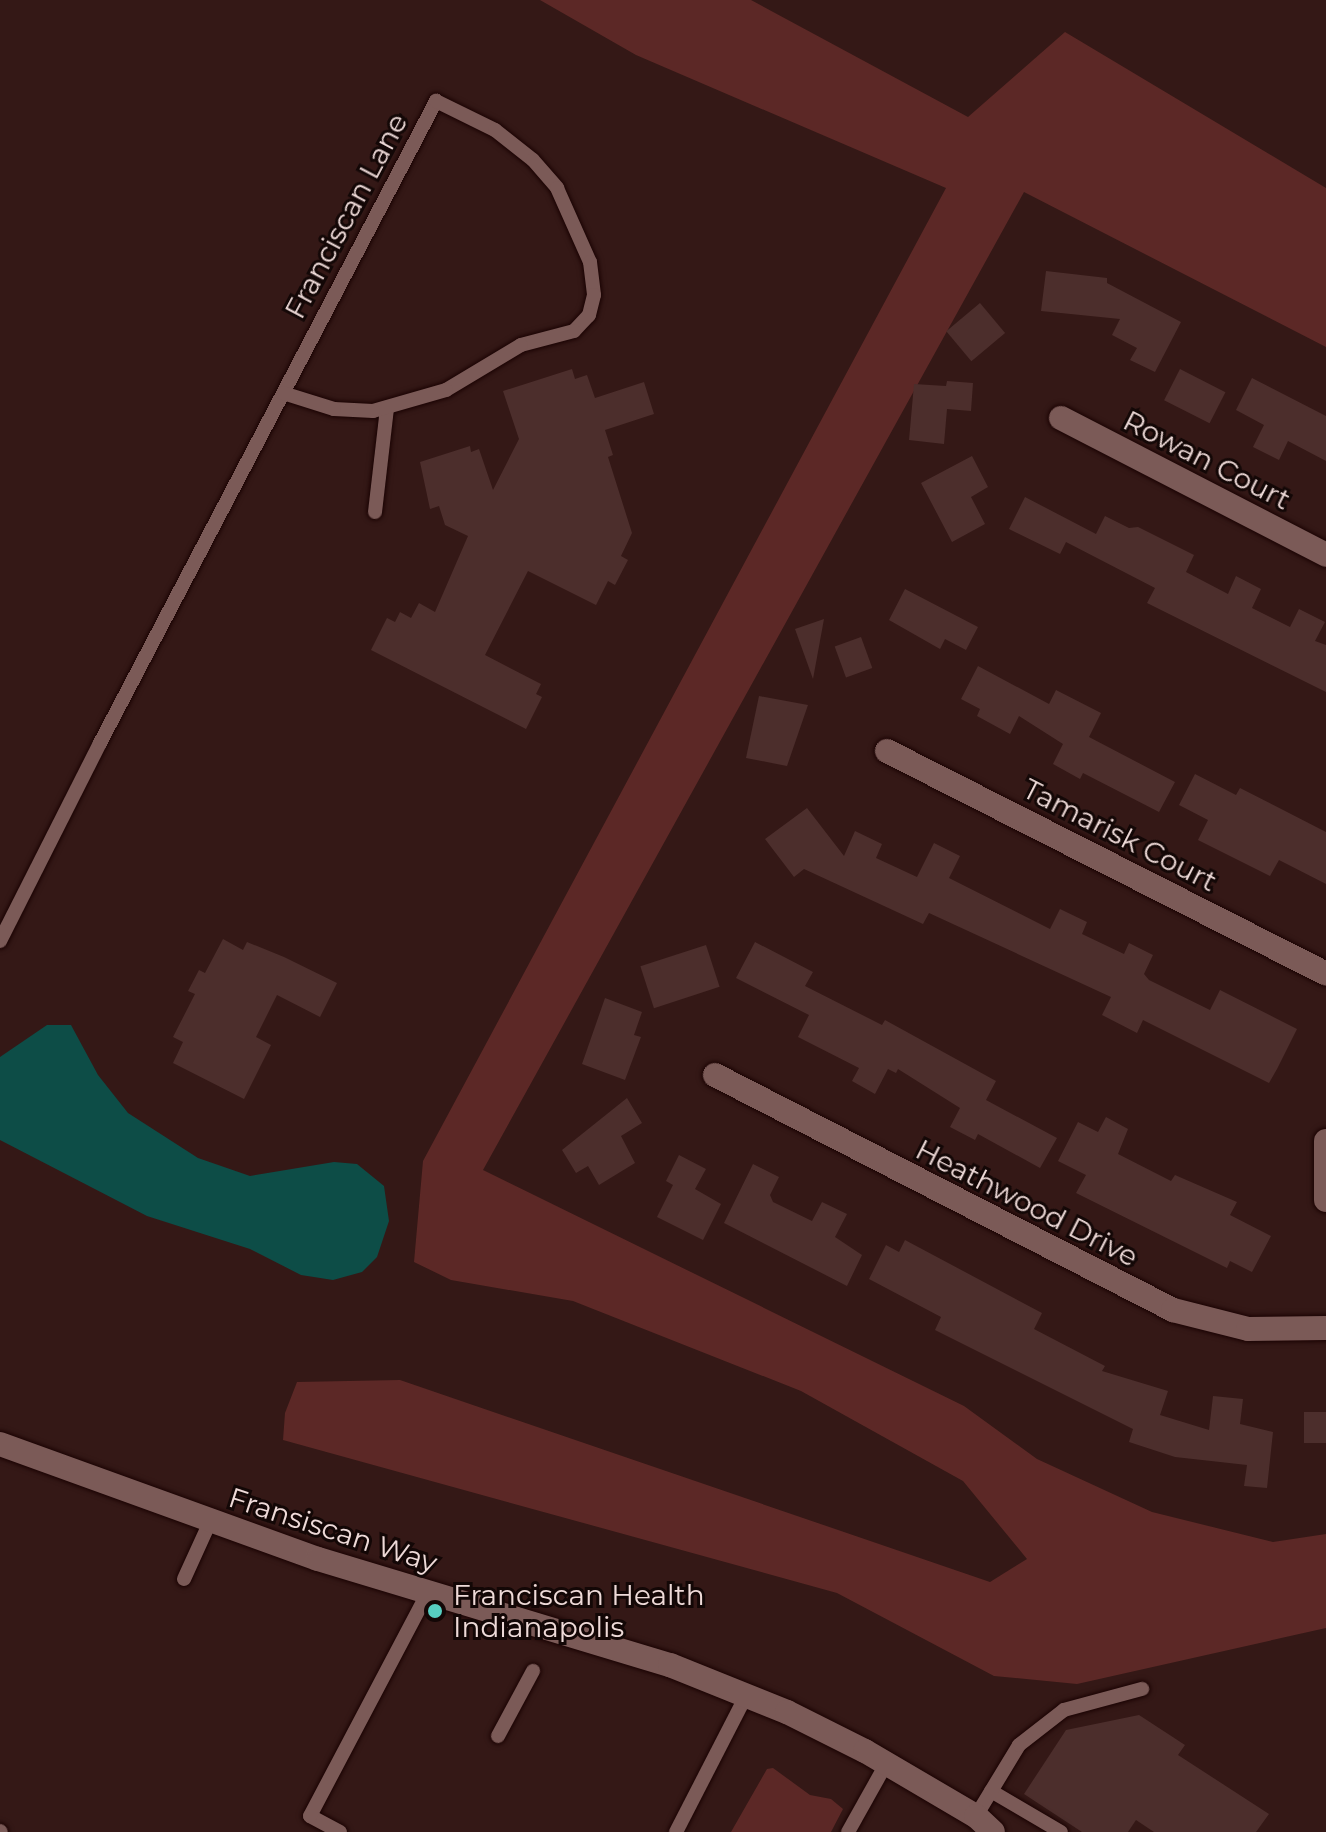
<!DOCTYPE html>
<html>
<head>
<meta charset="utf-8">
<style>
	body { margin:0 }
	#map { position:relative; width:1326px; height:1832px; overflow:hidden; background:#341816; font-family:Montserrat,sans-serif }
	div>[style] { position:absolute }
	.green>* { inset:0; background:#5c2826 }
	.water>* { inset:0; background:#0d4d47 }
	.building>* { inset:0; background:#4c2e2c; transform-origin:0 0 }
	.roads { filter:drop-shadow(0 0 2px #1a0303) drop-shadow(0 0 2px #1a0303) }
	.lane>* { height:14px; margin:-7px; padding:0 7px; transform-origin:7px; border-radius:7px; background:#7b5a57 }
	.street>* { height:24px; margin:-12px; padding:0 12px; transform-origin:12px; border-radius:12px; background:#7b5a57 }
	.dots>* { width:22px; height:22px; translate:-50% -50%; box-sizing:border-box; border:4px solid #130706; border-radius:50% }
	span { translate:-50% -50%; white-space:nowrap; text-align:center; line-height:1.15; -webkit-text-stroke:6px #130706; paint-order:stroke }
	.street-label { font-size:28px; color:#eedad8 }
	.poi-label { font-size:28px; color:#eedad8 }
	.left { translate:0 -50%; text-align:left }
</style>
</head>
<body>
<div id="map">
	<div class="green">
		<i style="clip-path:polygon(540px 0,751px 0,968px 117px,1065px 32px,1326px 188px,1326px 347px,1024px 192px,483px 1170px,964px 1406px,1037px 1459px,1152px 1512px,1273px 1542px,1326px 1534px,1326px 1628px,1077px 1684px,994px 1676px,837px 1593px,283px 1440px,285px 1413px,297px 1382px,400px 1380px,990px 1582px,1027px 1559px,963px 1481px,801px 1391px,573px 1301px,451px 1280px,414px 1262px,423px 1161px,946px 188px,636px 55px)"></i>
		<i style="clip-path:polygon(773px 1768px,810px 1795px,831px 1799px,843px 1809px,831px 1832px,731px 1832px,767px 1769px)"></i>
	</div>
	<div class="water">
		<i style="clip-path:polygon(47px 1025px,71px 1025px,98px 1075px,128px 1113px,198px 1158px,250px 1176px,334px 1162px,357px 1164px,384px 1186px,389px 1221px,377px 1257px,362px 1272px,333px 1280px,301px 1275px,250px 1249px,147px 1216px,0 1140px,0 1057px)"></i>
	</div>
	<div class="building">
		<i style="clip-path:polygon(1046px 271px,1107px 278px,1107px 283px,1181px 322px,1155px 372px,1130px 360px,1137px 348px,1112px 335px,1120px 319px,1041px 311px)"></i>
		<i style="left:980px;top:303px;width:39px;height:44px;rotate:50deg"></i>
		<i style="clip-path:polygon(572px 369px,575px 379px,587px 375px,595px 398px,644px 382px,654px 414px,605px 430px,613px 455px,608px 457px,632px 533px,621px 556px,628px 560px,615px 585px,608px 581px,596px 605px,528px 571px,485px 655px,541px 684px,536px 694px,542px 697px,526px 729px,371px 650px,387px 618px,395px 622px,400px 612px,411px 618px,419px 603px,435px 612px,468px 536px,445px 525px,439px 506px,430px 509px,420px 462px,470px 446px,471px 452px,479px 449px,493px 490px,519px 439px,503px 391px)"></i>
		<i style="left:1180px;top:369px;width:51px;height:35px;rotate:27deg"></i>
		<i style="clip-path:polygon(1252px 378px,1326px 416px,1326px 461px,1288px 441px,1279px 460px,1253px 447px,1264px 425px,1236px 410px)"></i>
		<i style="clip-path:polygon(947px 381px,973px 383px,971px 411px,947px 409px,944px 444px,909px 440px,914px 384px,946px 386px)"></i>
		<i style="clip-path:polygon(972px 456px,988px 487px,971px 497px,985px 524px,952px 542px,921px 483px)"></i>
		<i style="clip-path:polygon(1025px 497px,1096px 534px,1105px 516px,1129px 528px,1138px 527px,1194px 555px,1186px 572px,1228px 594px,1236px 576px,1261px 589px,1252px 608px,1290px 627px,1299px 609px,1325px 622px,1315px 641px,1326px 645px,1326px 692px,1147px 603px,1155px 588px,1066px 542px,1060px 554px,1009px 529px)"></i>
		<i style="clip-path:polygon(905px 589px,978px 627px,966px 650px,945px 639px,940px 649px,889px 620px)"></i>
		<i style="clip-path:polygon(824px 619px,813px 679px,795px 629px)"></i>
		<i style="left:861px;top:637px;width:33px;height:28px;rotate:70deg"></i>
		<i style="clip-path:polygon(978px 666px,1049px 704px,1056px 690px,1101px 713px,1089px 737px,1175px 782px,1159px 812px,1083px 773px,1080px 779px,1053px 764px,1063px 744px,1019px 716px,1010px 734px,977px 716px,980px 709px,961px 699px)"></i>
		<i style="clip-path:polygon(759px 696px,808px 705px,787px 766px,746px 758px)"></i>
		<i style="clip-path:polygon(1195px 774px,1236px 795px,1240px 788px,1326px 832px,1326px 884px,1279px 860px,1270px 876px,1198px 840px,1208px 820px,1179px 805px)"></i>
		<i style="clip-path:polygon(807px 808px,844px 856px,855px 831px,882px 844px,876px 858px,917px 877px,934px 843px,960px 856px,949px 878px,1050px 929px,1060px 909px,1087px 922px,1082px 934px,1124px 954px,1129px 943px,1153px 955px,1144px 974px,1149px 980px,1210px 1010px,1220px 990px,1297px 1029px,1277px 1069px,1269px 1083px,1143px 1020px,1137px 1033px,1102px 1015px,1111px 997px,929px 913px,923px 924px,804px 869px,794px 877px,765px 839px)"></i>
		<i style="clip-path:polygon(223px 939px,243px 950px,247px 942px,284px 957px,337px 983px,320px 1017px,277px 995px,256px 1037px,271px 1045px,244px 1099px,173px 1063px,183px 1042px,173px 1037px,195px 994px,188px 991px,199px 970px,205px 973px)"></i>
		<i style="clip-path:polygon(755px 942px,813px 972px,805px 986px,882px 1025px,885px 1020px,996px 1081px,986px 1100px,1057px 1138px,1040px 1168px,978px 1134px,975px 1140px,950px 1127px,960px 1108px,898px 1069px,896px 1073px,888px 1069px,875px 1094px,852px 1081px,859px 1068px,798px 1037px,809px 1015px,736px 978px)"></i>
		<i style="left:706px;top:945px;width:44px;height:69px;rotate:72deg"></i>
		<i style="clip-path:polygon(605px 998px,642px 1012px,634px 1035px,641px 1037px,625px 1080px,582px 1064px)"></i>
		<i style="clip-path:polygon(627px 1098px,642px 1123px,621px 1136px,635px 1163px,599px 1185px,588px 1166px,576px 1173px,562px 1150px)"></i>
		<i style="clip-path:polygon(1106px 1117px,1128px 1129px,1118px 1154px,1171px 1181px,1175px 1175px,1237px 1202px,1230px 1215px,1271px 1236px,1252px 1272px,1230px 1261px,1227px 1268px,1076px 1193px,1086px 1175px,1058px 1161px,1078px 1122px,1098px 1132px)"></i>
		<i style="clip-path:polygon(679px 1155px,706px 1169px,695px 1189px,721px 1204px,703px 1240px,657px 1217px,673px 1185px,666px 1181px)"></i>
		<i style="clip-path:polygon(753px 1164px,779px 1177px,770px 1195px,773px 1202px,812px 1221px,822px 1202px,847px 1214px,835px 1237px,862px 1255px,847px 1286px,724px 1223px)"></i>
		<i style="clip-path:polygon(905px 1240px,1042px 1313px,1034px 1329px,1105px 1366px,1102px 1371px,1168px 1391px,1160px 1415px,1209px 1430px,1213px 1396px,1243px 1399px,1240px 1424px,1273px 1432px,1267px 1488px,1244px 1486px,1247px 1465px,1175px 1457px,1129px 1442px,1133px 1429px,935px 1330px,941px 1317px,869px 1279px,886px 1245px,899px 1252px)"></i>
		<i style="left:1326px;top:1412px;width:31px;height:22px;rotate:90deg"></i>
		<i style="clip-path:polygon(1139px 1715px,1185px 1745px,1178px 1755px,1269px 1814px,1256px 1832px,1154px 1832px,1136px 1820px,1128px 1832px,1082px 1832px,1024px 1794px,1066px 1730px)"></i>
	</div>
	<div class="roads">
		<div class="lane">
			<i style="left:375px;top:512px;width:105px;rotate:-83.4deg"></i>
			<i style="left:0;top:941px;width:222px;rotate:-63.2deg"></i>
			<i style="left:100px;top:743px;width:725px;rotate:-62.37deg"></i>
			<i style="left:436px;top:101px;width:66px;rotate:26.2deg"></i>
			<i style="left:495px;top:130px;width:48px;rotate:38.3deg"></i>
			<i style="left:533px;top:160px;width:37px;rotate:49deg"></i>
			<i style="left:557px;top:188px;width:81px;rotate:66deg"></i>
			<i style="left:590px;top:262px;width:33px;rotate:83deg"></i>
			<i style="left:594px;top:295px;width:21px;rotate:104deg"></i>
			<i style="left:589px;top:315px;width:22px;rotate:133deg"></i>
			<i style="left:574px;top:331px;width:55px;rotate:165.2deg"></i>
			<i style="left:521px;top:345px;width:87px;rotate:149deg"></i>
			<i style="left:446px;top:390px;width:76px;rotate:164deg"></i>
			<i style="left:373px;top:411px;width:39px;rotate:-177deg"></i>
			<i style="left:334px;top:409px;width:53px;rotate:-162.6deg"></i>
			<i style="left:184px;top:1579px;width:63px;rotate:-65.5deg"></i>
			<i style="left:498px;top:1736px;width:74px;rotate:-61.7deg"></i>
			<i style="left:991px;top:1791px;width:81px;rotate:30.4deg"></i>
			<i style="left:976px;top:1816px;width:83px;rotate:-58.8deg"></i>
			<i style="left:1019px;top:1745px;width:57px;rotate:-37.9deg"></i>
			<i style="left:1064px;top:1710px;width:81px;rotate:-15.1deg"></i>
			<i style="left:0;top:1831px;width:1px;rotate:45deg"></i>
			<i style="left:340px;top:1832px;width:34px;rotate:-152deg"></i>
			<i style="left:310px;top:1816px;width:253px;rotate:-62.2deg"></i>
			<i style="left:676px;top:1832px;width:153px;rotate:-62.8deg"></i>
			<i style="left:848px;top:1832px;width:78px;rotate:-60.8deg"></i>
		</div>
		<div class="street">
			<i style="left:1061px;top:418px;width:298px;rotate:27.3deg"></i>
			<i style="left:887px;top:751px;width:492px;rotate:26.9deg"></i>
			<i style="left:715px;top:1075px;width:515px;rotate:27.16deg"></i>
			<i style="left:1173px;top:1310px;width:77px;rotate:14.2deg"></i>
			<i style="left:1248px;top:1329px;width:78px;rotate:-0.7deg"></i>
			<i style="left:1326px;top:1141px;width:59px;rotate:90deg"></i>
			<i style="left:0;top:1444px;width:338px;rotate:19.9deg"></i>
			<i style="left:318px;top:1559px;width:368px;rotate:16.8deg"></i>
			<i style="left:670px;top:1665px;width:126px;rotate:21.9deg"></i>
			<i style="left:787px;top:1712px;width:87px;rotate:26.6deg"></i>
			<i style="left:865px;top:1751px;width:129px;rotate:30.4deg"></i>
			<i style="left:976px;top:1816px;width:23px;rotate:43deg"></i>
		</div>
	</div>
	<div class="dots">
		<i style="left:435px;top:1611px;background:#57cec1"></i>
	</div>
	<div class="street-label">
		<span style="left:346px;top:216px;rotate:-62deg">Franciscan Lane</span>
		<span style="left:1207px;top:460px;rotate:27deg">Rowan Court</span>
		<span style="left:1120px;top:835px;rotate:27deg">Tamarisk Court</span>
		<span style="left:1027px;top:1203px;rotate:27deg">Heathwood Drive</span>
		<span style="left:333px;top:1530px;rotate:18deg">Fransiscan Way</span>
	</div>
	<div class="poi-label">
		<span class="left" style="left:453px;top:1611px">Franciscan Health<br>Indianapolis</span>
	</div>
</div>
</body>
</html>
